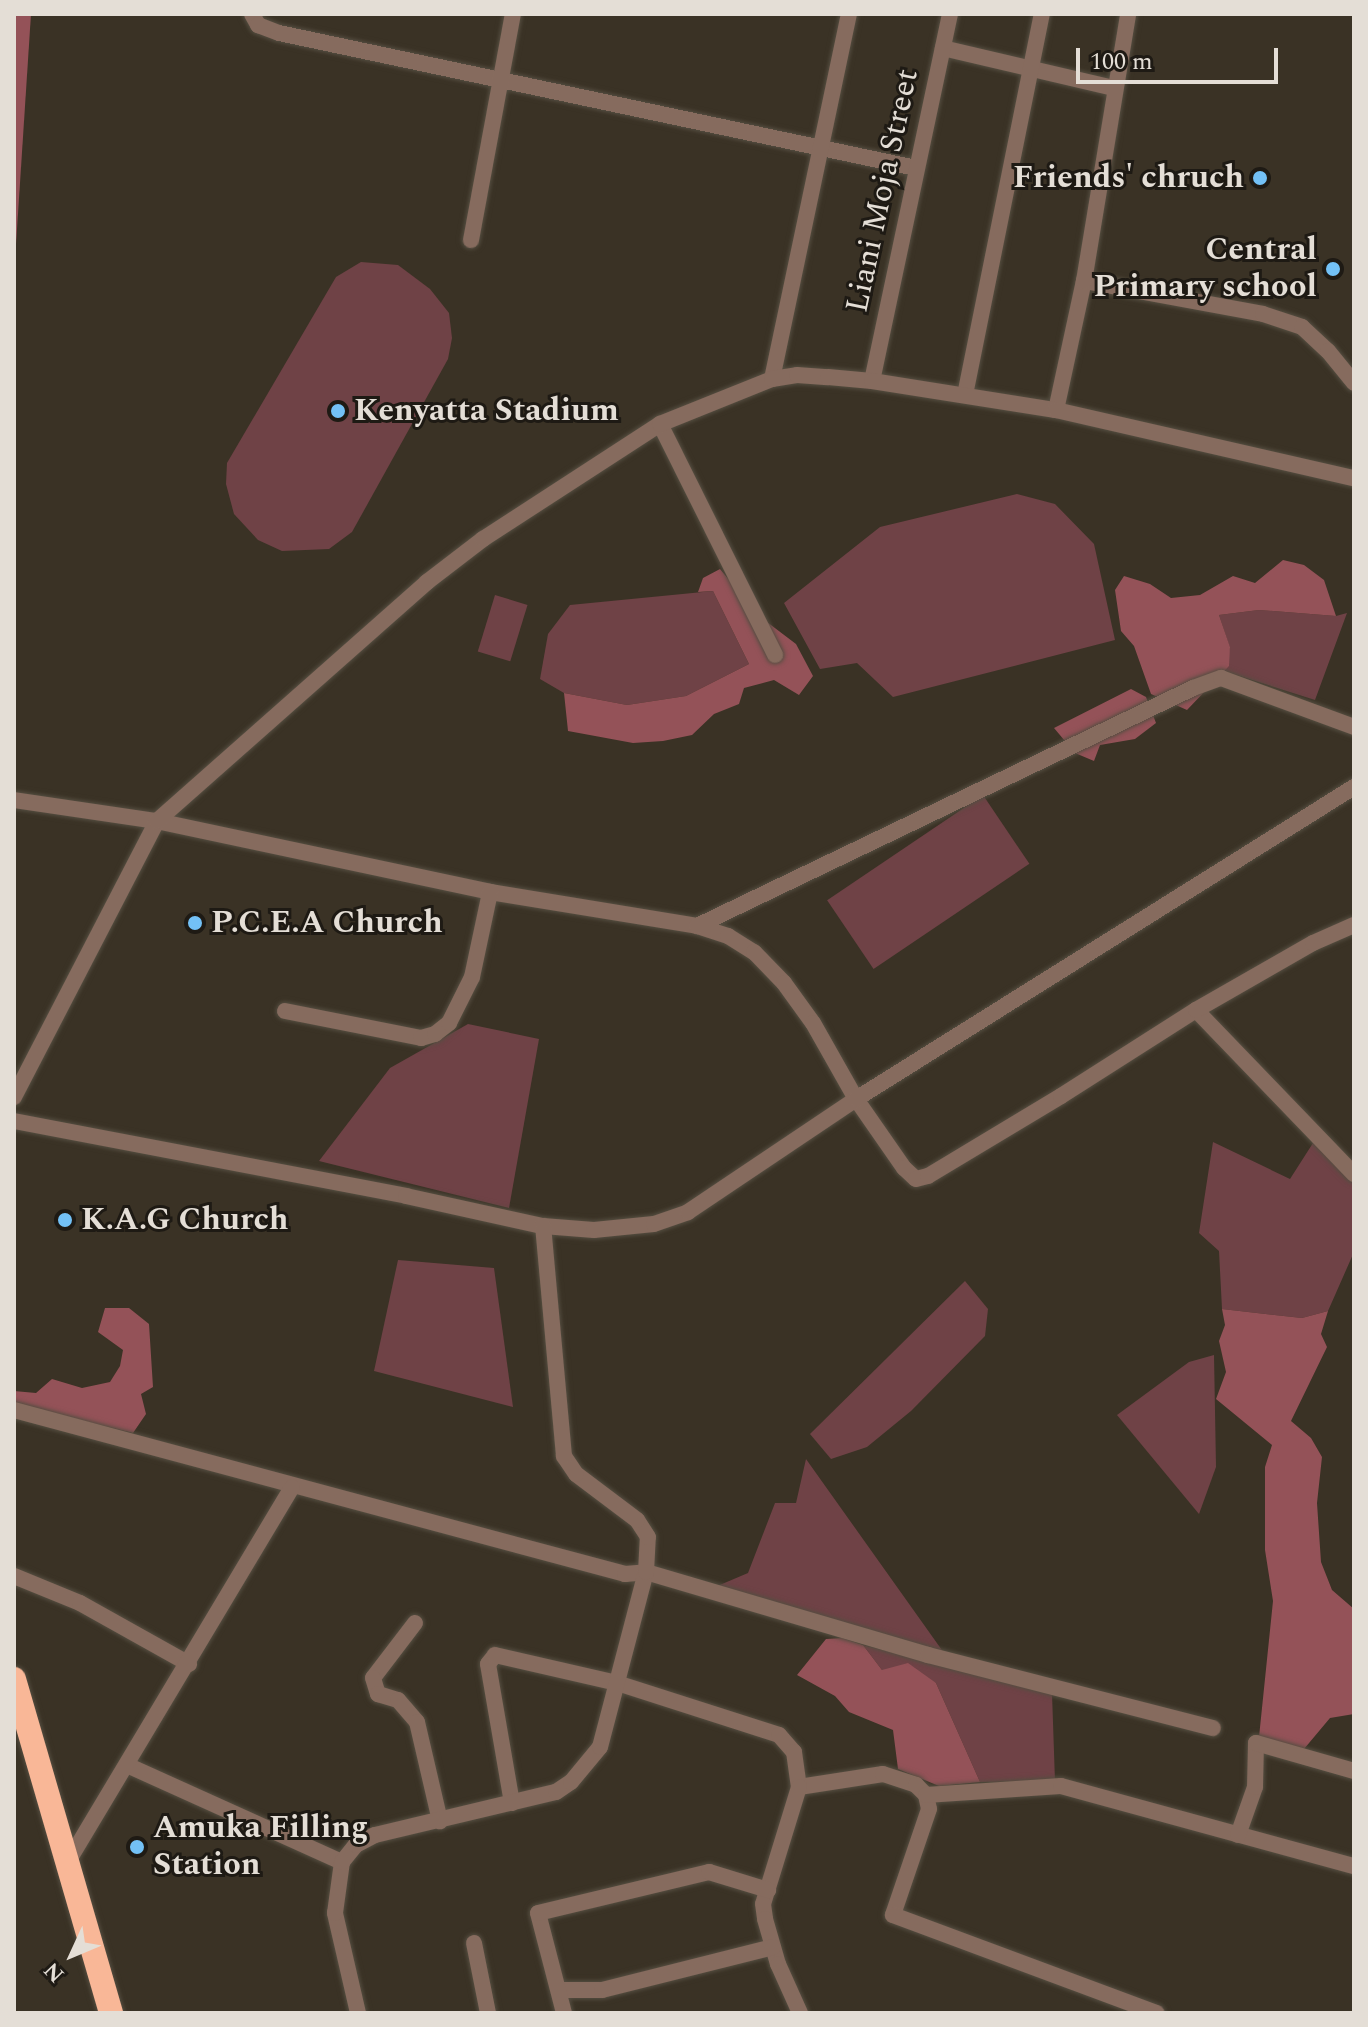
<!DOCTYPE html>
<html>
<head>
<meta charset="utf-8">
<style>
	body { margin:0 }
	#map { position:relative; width:1368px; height:2027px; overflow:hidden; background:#3a3225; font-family:Spectral,serif }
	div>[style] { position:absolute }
	.green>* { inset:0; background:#6f4246; transform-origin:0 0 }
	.forest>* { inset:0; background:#945258 }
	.roads { filter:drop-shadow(0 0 2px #554e41) drop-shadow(0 0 2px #554e41) }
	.minor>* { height:16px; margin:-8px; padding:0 8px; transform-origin:8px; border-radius:8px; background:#866b5e }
	.highway>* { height:24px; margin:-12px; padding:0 12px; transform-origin:12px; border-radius:12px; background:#f9b797 }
	.dots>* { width:22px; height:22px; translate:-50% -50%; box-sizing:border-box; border:4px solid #1e1a14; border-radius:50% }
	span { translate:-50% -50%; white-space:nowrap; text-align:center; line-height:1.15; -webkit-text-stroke:6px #1e1a14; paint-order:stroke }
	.poi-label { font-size:32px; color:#e4ded6; font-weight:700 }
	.right { translate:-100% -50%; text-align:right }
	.left { translate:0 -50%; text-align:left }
	.street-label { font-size:32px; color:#e4ded6 }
	.frame { position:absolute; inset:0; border:16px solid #e4ded6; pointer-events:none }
	.north { position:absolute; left:32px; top:1915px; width:80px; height:80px; -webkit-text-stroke:6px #1e1a14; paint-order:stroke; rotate:226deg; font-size:22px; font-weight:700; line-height:32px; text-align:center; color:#e4ded6 }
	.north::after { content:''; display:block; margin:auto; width:28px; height:36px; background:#e4ded6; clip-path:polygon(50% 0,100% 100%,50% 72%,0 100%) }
	.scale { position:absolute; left:1076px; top:48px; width:202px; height:36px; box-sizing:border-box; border:4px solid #e4ded6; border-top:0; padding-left:10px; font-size:24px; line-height:28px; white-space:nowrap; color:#e4ded6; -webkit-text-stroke:6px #1e1a14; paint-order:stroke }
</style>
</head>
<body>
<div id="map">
	<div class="green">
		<i style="clip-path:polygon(361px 262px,398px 265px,430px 289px,449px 313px,452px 338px,448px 359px,352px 532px,329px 549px,282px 551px,258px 540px,234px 514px,226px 484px,227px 463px,336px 277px)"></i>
		<i style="clip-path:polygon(1017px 494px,1055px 504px,1094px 544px,1115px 640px,893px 697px,857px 663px,820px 669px,784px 603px,880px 527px)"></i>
		<i style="clip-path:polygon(713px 591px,749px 664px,686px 696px,627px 705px,564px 693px,540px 679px,548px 634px,570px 605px)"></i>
		<i style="left:495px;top:595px;width:34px;height:59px;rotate:17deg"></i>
		<i style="clip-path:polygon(1259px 610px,1336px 616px,1347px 613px,1315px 700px,1224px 671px,1230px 648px,1219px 615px)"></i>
		<i style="left:983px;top:795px;width:83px;height:188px;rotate:56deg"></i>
		<i style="clip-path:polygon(468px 1024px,539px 1039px,509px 1208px,319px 1161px,390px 1068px)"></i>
		<i style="clip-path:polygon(1213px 1142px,1290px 1179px,1313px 1143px,1354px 1184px,1354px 1252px,1328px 1311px,1302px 1318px,1222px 1309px,1219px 1251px,1199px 1233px)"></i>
		<i style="clip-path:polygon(398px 1260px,494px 1268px,513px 1407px,374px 1371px)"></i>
		<i style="clip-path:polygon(965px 1281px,988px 1309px,985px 1336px,911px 1411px,867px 1447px,831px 1459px,810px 1434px)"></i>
		<i style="clip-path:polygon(1214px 1355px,1216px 1467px,1199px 1514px,1117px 1415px,1189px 1362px)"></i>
		<i style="clip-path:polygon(806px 1459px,944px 1653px,715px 1587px,748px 1573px,775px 1503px,796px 1503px)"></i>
		<i style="clip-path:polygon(863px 1645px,1052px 1693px,1055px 1781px,980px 1782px,936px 1683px,882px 1670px)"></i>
	</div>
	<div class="forest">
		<i style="clip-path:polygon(14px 14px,31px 14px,14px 275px)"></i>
		<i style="clip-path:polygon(1283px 560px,1304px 565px,1324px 580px,1336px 616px,1259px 610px,1219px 615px,1230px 647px,1229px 666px,1187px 710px,1151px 694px,1134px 646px,1121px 631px,1115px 590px,1124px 576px,1150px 584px,1171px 598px,1200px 595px,1233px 576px,1255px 583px)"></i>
		<i style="clip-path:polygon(720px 569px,759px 616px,796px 644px,813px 676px,799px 695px,774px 680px,744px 688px,739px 704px,714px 714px,692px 735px,663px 741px,633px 743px,568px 731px,564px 693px,627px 705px,686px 696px,749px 664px,713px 591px,698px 592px,703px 578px)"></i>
		<i style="clip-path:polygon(1131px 689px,1146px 697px,1156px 723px,1135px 739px,1100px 745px,1094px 761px,1075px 753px,1054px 728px)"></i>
		<i style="clip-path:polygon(105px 1308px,129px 1308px,149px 1324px,153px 1387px,141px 1394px,146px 1414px,133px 1433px,14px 1404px,14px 1391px,36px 1393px,52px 1379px,82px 1388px,110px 1382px,120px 1366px,123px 1350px,98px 1332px)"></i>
		<i style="clip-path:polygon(1222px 1309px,1302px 1318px,1328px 1311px,1321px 1334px,1327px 1347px,1291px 1421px,1311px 1438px,1322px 1457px,1317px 1503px,1321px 1562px,1332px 1590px,1354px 1609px,1354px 1714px,1330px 1718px,1304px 1749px,1259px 1737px,1273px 1601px,1265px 1550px,1265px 1467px,1272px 1445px,1216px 1399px,1226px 1372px,1219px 1341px,1225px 1325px)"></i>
		<i style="clip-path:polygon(842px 1638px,863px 1645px,882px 1670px,908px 1663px,936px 1683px,980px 1782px,939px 1786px,898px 1769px,893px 1730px,849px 1712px,835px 1696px,797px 1675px,826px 1639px)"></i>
	</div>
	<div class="roads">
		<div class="minor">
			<i style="left:252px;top:14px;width:13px;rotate:61deg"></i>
			<i style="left:258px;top:25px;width:22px;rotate:21deg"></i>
			<i style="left:279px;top:33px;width:651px;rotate:11.97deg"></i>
			<i style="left:943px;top:48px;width:176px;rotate:13.2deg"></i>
			<i style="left:471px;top:240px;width:230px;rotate:-79.5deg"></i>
			<i style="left:1084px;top:281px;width:182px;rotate:10.4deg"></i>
			<i style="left:1263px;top:314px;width:41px;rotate:18.4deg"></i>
			<i style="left:1302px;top:327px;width:35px;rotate:43deg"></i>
			<i style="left:1328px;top:351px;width:41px;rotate:50.9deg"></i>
			<i style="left:772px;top:379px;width:373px;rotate:-78.1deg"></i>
			<i style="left:872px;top:381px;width:375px;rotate:-78deg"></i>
			<i style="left:965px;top:395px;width:389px;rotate:-78.6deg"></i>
			<i style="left:1056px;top:410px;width:132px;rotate:-77.8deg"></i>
			<i style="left:1084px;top:281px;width:271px;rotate:-80.6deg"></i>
			<i style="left:660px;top:424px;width:258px;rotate:63.5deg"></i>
			<i style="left:14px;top:800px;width:145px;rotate:8.4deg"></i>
			<i style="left:157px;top:821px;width:340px;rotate:12deg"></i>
			<i style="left:490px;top:892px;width:210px;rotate:9.3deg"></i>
			<i style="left:697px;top:926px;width:33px;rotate:18deg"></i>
			<i style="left:728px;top:936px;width:31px;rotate:32deg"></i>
			<i style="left:754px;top:952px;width:43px;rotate:45.9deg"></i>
			<i style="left:784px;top:983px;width:49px;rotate:54.1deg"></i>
			<i style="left:813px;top:1023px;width:87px;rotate:60.5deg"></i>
			<i style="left:856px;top:1099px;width:84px;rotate:55.2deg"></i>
			<i style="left:904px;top:1168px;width:16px;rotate:43deg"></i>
			<i style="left:916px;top:1179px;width:12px;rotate:-14deg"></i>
			<i style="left:928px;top:1176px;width:155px;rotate:-31deg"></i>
			<i style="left:1061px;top:1096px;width:160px;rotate:-32.5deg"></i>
			<i style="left:1196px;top:1010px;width:228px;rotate:46.1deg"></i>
			<i style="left:697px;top:926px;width:550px;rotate:-25.63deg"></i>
			<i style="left:1193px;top:688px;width:30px;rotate:-20deg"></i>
			<i style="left:1221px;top:678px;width:142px;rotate:20.2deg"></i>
			<i style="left:1196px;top:1010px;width:135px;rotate:-29.8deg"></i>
			<i style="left:1313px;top:943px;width:45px;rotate:-23.7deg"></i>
			<i style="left:285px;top:1011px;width:139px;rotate:11.2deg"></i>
			<i style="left:421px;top:1038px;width:15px;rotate:-16deg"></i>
			<i style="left:435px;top:1034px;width:18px;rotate:-38deg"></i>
			<i style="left:449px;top:1023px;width:51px;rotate:-63.4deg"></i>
			<i style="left:472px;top:977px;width:87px;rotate:-78deg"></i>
			<i style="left:14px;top:1097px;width:311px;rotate:-62.6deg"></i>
			<i style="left:157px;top:821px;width:361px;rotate:-41.5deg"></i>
			<i style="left:427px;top:582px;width:71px;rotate:-37.5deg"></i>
			<i style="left:483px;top:539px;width:211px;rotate:-33deg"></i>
			<i style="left:660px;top:424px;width:121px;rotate:-21.9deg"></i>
			<i style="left:772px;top:379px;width:25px;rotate:-9deg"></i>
			<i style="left:797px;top:375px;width:31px;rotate:4deg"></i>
			<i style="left:828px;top:377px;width:44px;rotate:5.2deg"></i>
			<i style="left:872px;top:381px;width:186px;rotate:9deg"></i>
			<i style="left:1056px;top:410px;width:306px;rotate:12.9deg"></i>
			<i style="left:14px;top:1121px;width:399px;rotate:10.8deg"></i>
			<i style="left:406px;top:1196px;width:140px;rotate:12.4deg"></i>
			<i style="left:543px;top:1226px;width:51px;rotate:4.5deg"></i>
			<i style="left:594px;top:1230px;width:60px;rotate:-5.7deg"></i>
			<i style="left:654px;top:1224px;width:36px;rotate:-19deg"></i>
			<i style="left:688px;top:1212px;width:202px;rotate:-33.9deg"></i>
			<i style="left:856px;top:1099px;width:588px;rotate:-32.07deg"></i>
			<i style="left:14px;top:1410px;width:633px;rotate:15.02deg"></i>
			<i style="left:625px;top:1574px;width:21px;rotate:-5deg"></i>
			<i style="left:646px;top:1572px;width:294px;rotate:16.4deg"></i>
			<i style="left:928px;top:1655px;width:294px;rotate:14.4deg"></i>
			<i style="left:14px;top:1576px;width:71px;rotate:22.2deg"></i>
			<i style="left:80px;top:1603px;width:125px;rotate:29.2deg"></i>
			<i style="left:415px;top:1623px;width:69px;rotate:127.4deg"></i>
			<i style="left:373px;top:1678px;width:17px;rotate:73deg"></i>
			<i style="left:378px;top:1694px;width:21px;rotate:17deg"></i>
			<i style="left:398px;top:1700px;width:29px;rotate:49deg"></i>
			<i style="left:417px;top:1722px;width:102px;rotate:76.9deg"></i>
			<i style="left:129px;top:1766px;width:234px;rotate:24.3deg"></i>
			<i style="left:799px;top:1787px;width:85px;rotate:-8.8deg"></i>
			<i style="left:883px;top:1774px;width:35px;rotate:18deg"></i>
			<i style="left:916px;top:1785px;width:14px;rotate:45deg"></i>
			<i style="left:926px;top:1795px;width:14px;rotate:78deg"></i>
			<i style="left:929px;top:1809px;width:112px;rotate:108.8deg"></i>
			<i style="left:893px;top:1915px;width:281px;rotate:20.4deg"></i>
			<i style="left:926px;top:1795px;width:135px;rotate:-3.8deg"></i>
			<i style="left:1061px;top:1786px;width:304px;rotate:15.3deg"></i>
			<i style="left:512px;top:1803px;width:141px;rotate:-99.8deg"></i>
			<i style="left:488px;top:1664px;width:11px;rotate:-52deg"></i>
			<i style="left:495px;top:1655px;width:125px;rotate:12.9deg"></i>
			<i style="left:617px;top:1683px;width:170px;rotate:17.8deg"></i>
			<i style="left:779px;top:1735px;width:23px;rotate:49deg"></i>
			<i style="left:794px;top:1752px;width:35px;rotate:82deg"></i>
			<i style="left:799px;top:1787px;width:122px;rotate:107.1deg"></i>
			<i style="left:763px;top:1904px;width:15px;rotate:82deg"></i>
			<i style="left:765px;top:1919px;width:47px;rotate:73.9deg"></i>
			<i style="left:778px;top:1964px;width:54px;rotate:65.8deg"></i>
			<i style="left:1238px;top:1835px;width:51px;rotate:-70.5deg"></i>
			<i style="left:1255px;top:1787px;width:44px;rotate:-88.7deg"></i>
			<i style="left:1256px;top:1743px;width:102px;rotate:15.9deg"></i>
			<i style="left:66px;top:1865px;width:440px;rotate:-59.1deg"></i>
			<i style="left:474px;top:1943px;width:71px;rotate:78.7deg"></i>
			<i style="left:559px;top:1990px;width:43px"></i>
			<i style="left:602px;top:1990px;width:176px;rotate:-14.1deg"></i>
			<i style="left:358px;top:2013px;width:103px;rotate:-103deg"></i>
			<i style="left:335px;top:1913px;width:51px;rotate:-82.2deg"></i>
			<i style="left:342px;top:1862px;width:22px;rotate:-51deg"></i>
			<i style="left:356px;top:1845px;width:21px;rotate:-28deg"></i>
			<i style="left:375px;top:1835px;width:186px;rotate:-13.4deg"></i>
			<i style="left:556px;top:1792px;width:18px;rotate:-34deg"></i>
			<i style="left:571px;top:1782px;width:45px;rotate:-50.4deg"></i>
			<i style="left:600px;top:1747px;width:181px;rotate:-75.3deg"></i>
			<i style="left:646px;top:1572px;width:35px;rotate:-87deg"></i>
			<i style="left:648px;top:1537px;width:20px;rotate:-123deg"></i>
			<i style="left:637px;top:1520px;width:76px;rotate:-143deg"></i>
			<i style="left:576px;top:1474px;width:22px;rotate:-124deg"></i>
			<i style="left:564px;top:1456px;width:231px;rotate:-95.2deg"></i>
			<i style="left:564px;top:2013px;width:103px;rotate:-104.6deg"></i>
			<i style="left:538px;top:1913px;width:176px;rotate:-13.5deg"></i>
			<i style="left:709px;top:1872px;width:62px;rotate:17deg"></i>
		</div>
		<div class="highway">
			<i style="left:14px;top:1679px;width:348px;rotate:73.8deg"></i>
		</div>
	</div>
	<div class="dots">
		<i style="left:1260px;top:178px;background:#73c1f6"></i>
		<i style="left:1333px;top:269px;background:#73c1f6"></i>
		<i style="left:338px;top:411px;background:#73c1f6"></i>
		<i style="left:195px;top:923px;background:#73c1f6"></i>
		<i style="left:65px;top:1220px;background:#73c1f6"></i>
		<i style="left:137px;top:1847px;background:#73c1f6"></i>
	</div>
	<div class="poi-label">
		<span class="right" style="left:1244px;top:178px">Friends' chruch</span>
		<span class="right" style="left:1317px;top:269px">Central<br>Primary school</span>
		<span class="left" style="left:354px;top:411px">Kenyatta Stadium</span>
		<span class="left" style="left:211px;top:923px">P.C.E.A Church</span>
		<span class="left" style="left:81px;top:1220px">K.A.G Church</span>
		<span class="left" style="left:153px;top:1847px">Amuka Filling<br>Station</span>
	</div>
	<div class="street-label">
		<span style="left:883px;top:191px;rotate:-78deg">Liani Moja Street</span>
	</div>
	<div class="frame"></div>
	<div class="north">N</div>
	<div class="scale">100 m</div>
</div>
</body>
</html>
